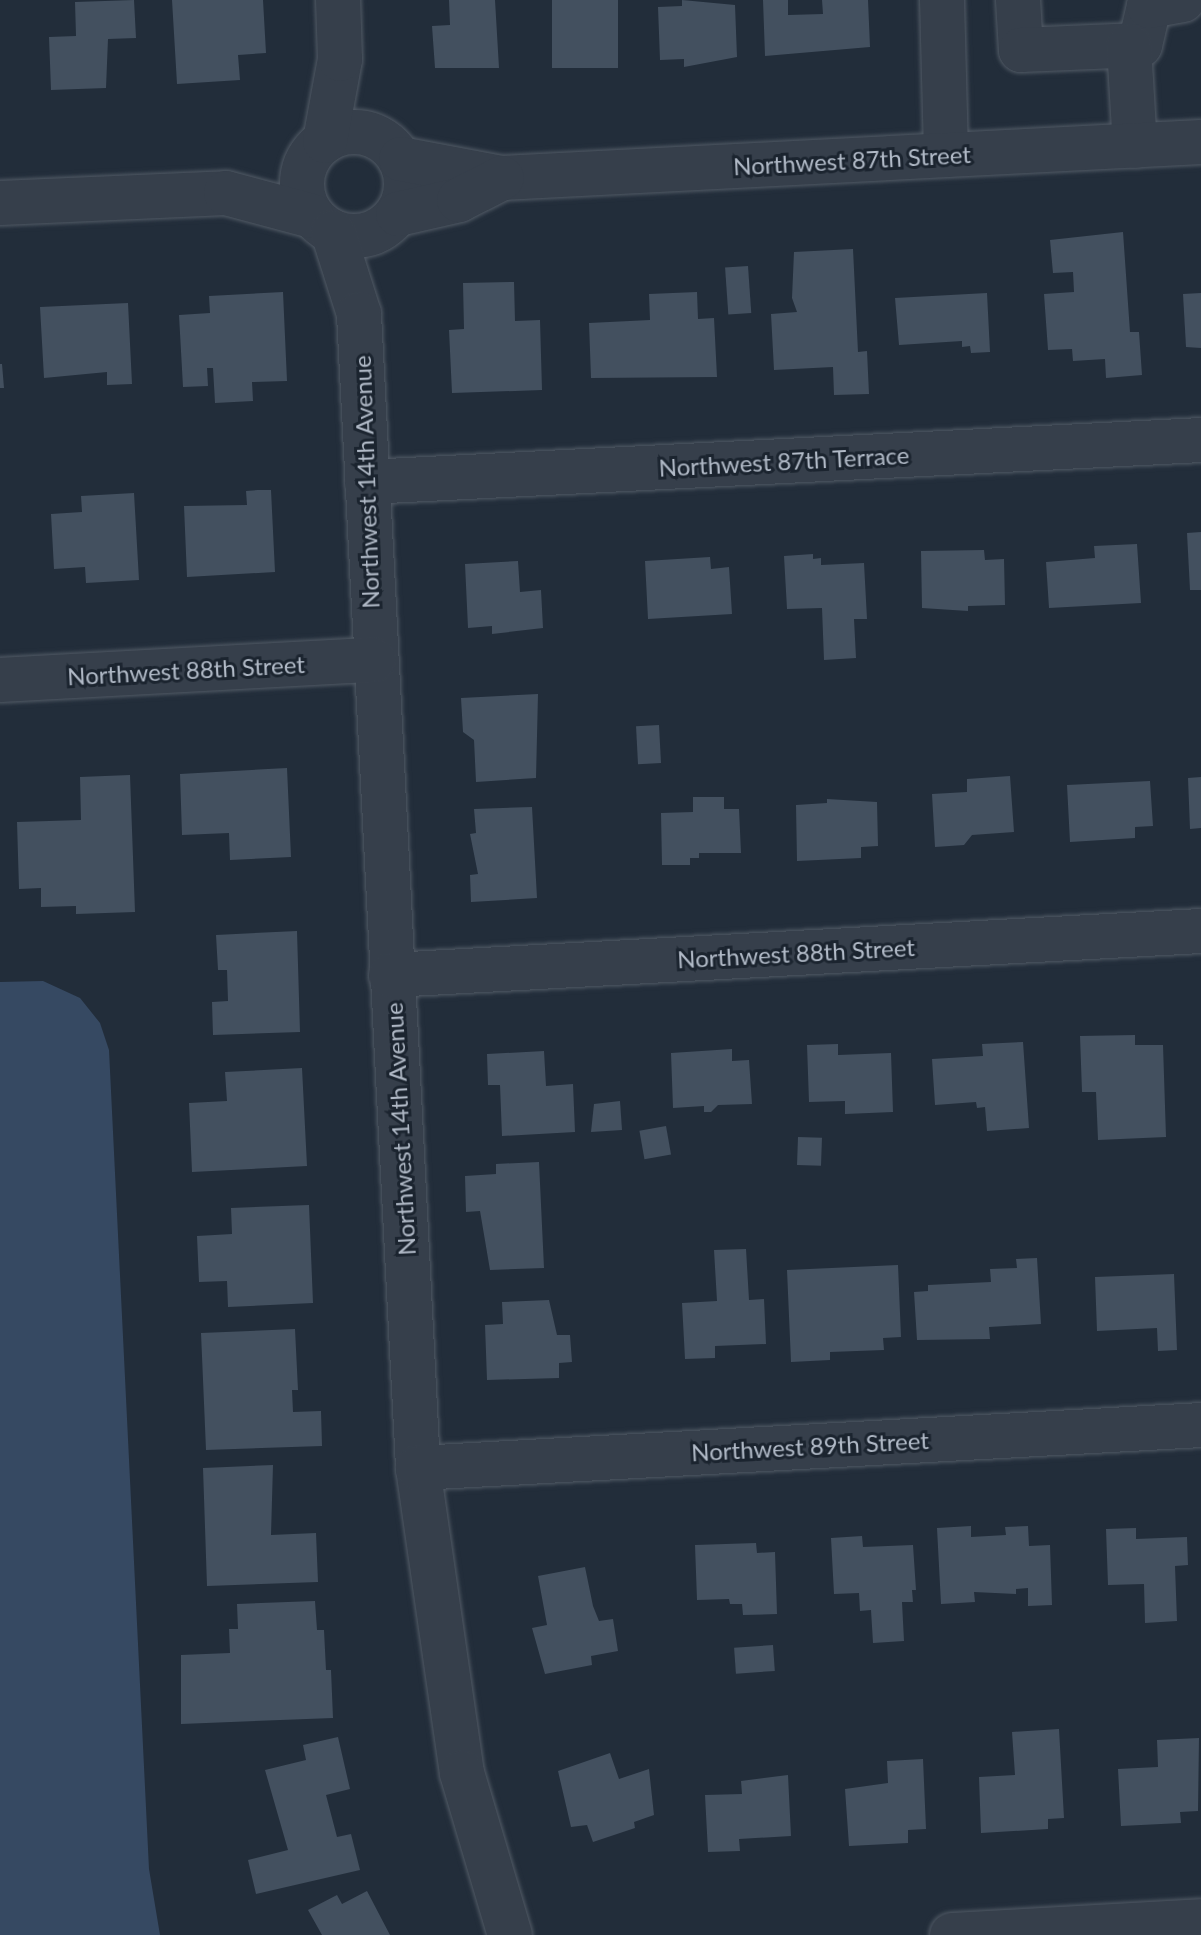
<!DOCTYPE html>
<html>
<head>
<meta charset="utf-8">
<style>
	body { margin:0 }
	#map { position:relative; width:1201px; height:1935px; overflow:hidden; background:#222d3a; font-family:Lato,sans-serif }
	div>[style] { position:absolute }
	.water>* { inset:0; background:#364962 }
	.building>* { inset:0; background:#43505f; transform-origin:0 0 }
	.roads { filter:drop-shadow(0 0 2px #515a65) drop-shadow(0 0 2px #515a65) }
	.minor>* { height:44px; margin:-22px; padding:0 22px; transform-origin:22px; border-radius:22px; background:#363f4b }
	.minor>.ring { margin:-22px; padding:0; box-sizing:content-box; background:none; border:44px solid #363f4b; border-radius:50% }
	span { translate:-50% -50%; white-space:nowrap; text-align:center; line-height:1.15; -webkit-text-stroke:6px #1b242f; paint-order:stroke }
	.street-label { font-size:24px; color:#b1bac7 }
</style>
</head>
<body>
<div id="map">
	<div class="water">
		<i style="clip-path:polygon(43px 981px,80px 998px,100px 1023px,109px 1050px,149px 1869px,160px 1935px,0 1935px,0 982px)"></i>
	</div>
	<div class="building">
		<i style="clip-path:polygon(134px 0,136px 38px,108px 39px,106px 88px,51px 90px,49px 37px,76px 36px,75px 2px)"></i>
		<i style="clip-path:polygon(172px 0,263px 0,266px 53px,238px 55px,240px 80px,177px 84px)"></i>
		<i style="clip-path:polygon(449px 0,495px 0,499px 68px,435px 68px,432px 26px,450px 25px)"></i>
		<i style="left:552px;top:0;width:66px;height:68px"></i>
		<i style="clip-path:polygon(682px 0,735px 5px,737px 57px,684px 67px,684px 59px,660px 60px,658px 7px,682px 6px)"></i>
		<i style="clip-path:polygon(763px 0,788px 0,788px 15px,823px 14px,822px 0,868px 0,870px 47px,765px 56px)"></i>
		<i style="clip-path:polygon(1123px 232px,1130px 332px,1139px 332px,1142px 375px,1106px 378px,1105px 359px,1073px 361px,1072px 349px,1048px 350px,1044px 294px,1074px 292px,1073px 272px,1053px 273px,1050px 240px)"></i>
		<i style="clip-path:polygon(853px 249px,858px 352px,867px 351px,869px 394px,834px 395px,833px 367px,774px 370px,771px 314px,797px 312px,792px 298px,794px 252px)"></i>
		<i style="left:748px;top:266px;width:47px;height:23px;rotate:86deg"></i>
		<i style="clip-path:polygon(514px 282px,515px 321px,540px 320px,542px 390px,452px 393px,449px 330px,464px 329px,463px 283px)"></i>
		<i style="clip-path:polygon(283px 292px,287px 381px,252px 382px,253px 401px,215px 403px,213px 368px,207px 368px,208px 386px,183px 387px,179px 315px,210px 313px,209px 296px)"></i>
		<i style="clip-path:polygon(697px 292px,698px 319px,714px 318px,717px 377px,591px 378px,589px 323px,650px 320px,649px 294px)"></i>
		<i style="clip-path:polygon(987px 293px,990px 352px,971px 353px,970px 346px,962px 347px,962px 341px,899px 345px,895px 298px)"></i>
		<i style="clip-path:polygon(1201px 293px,1201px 348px,1186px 347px,1183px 294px)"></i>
		<i style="clip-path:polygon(128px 303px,132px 384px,107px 385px,107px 372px,44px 378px,40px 307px)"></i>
		<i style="clip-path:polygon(0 364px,2px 364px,4px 388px,0 388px)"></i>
		<i style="clip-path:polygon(258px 490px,271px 490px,275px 572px,187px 577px,184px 506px,247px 505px,246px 491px)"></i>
		<i style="clip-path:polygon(134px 493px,139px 580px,86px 583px,85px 567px,54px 569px,51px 514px,82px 512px,81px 496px)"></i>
		<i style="clip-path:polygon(1201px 532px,1201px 590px,1190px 590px,1187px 533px)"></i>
		<i style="clip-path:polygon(1137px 544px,1141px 603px,1049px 608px,1046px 562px,1095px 558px,1094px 546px)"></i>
		<i style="clip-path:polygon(984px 550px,985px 560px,1004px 559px,1005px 605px,968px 606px,968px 611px,922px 608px,921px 551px)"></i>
		<i style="clip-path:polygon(813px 554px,813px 559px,821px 558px,821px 565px,864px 563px,867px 619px,854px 619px,856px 658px,824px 660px,822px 608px,787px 609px,784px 556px)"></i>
		<i style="clip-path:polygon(710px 557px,711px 569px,729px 567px,732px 614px,648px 619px,645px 561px)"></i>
		<i style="clip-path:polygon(518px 561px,520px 592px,541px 590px,543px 628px,492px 634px,492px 626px,468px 628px,465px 564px)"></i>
		<i style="clip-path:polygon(538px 694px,536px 778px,476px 782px,474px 740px,463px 732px,461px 698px)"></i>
		<i style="left:659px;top:725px;width:38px;height:23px;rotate:87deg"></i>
		<i style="clip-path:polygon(287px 768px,291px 857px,230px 860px,229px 833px,182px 835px,180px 774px)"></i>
		<i style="clip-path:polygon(130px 775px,135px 912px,76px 914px,76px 906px,41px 907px,41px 888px,19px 889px,17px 822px,81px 820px,80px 777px)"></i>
		<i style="clip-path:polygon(1010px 776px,1014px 832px,972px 835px,964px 845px,935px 847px,932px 794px,967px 792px,967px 779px)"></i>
		<i style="clip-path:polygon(1201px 777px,1201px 828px,1190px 829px,1188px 778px)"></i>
		<i style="clip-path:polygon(1150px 781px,1153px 826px,1135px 827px,1135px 838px,1070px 842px,1067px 785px)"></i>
		<i style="clip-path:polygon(693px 797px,724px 797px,724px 809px,739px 809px,741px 853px,699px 853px,699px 858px,690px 858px,690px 865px,662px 865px,661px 813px,693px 812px)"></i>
		<i style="clip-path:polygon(827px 799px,877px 802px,878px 846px,861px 847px,861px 858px,797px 861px,796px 805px,827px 803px)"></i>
		<i style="clip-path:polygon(532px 807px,537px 898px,471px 902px,470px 875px,478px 874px,470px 834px,476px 833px,474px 809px)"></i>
		<i style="clip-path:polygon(297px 931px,300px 1032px,213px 1035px,212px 1002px,228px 1001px,227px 970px,218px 970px,216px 935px)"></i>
		<i style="clip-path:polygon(1135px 1035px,1135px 1045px,1163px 1045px,1166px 1137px,1098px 1140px,1096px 1092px,1082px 1092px,1080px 1036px)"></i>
		<i style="clip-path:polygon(1023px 1042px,1029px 1128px,987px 1131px,985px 1107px,977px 1108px,976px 1102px,935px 1105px,932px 1059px,983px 1056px,982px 1044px)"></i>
		<i style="clip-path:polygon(838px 1044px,838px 1055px,891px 1053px,893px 1112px,845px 1114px,845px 1101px,809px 1102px,807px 1045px)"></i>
		<i style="clip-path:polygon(732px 1049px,732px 1061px,749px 1060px,752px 1104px,718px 1105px,711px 1112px,704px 1112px,704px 1106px,673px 1108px,671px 1053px)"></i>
		<i style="clip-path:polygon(544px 1051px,546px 1086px,573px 1084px,575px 1132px,502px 1136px,500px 1085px,488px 1085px,487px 1054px)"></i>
		<i style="clip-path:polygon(302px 1068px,307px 1166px,192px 1172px,189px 1103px,227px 1101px,225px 1072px)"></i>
		<i style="clip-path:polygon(620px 1101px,622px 1130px,591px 1132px,594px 1104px)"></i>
		<i style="left:666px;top:1126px;width:29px;height:27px;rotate:80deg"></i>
		<i style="left:798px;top:1137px;width:24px;height:28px;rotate:2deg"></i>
		<i style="clip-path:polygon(539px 1162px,544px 1268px,490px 1270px,480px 1211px,466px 1212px,465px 1176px,496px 1174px,496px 1164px)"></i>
		<i style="clip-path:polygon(309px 1205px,313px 1303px,228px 1307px,227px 1281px,199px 1282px,197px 1236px,232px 1234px,231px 1208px)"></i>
		<i style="clip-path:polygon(746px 1249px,749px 1300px,764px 1299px,766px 1344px,715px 1346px,715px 1358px,685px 1359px,682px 1303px,717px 1301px,714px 1250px)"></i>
		<i style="clip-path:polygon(1037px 1258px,1041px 1324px,989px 1327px,990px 1339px,917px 1340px,914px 1292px,928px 1291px,928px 1285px,991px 1282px,990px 1269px,1017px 1268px,1016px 1259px)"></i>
		<i style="clip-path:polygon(898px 1265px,901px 1337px,883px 1338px,884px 1350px,830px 1352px,830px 1360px,791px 1362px,787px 1270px)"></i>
		<i style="clip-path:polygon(1174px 1274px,1177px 1350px,1158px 1351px,1157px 1328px,1097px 1331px,1095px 1277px)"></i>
		<i style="clip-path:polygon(549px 1300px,557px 1335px,570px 1335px,572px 1362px,559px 1363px,559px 1378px,487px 1380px,485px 1325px,503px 1324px,502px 1302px)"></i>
		<i style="clip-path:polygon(295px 1329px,298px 1390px,292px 1390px,293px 1412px,321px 1411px,322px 1446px,206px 1450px,201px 1333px)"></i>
		<i style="clip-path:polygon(273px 1465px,271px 1535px,316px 1533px,318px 1582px,207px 1586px,203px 1468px)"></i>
		<i style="clip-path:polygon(971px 1526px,971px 1537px,1006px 1535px,1005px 1527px,1028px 1526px,1029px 1546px,1050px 1545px,1052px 1605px,1028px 1606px,1028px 1588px,1016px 1589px,1016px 1594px,974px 1592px,975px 1602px,941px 1604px,937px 1528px)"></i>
		<i style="clip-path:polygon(1136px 1528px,1136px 1539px,1187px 1537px,1188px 1565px,1175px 1566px,1177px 1621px,1145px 1623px,1144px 1584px,1108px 1585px,1106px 1529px)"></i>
		<i style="clip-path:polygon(862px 1536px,863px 1547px,913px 1545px,916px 1590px,912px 1590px,913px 1602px,902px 1602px,904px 1641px,873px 1643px,871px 1610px,860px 1611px,859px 1593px,834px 1594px,831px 1538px)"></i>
		<i style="clip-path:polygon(756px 1543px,757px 1553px,775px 1552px,777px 1614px,743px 1615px,742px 1604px,730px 1604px,729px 1599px,697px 1600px,695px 1545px)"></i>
		<i style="clip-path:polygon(585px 1567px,593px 1606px,599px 1621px,613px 1619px,618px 1651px,591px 1656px,592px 1665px,545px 1674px,532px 1628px,547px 1625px,538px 1576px)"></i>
		<i style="clip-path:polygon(315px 1601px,317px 1630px,324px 1630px,326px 1670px,331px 1670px,333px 1718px,181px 1724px,181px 1655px,230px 1653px,229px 1629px,238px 1629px,237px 1604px)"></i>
		<i style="left:773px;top:1645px;width:26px;height:39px;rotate:86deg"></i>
		<i style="clip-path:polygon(1059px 1729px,1064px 1818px,1048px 1819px,1048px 1829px,981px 1833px,979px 1777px,1015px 1775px,1012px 1732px)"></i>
		<i style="clip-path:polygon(338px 1737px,350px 1789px,326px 1795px,337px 1837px,351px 1834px,360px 1870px,256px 1894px,248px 1860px,288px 1850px,265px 1770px,306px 1760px,303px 1745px)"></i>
		<i style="clip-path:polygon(1199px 1738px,1198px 1811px,1180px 1812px,1181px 1823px,1121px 1826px,1118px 1769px,1158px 1767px,1157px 1740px)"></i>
		<i style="clip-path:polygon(610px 1753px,619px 1779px,649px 1769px,654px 1815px,634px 1822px,635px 1828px,593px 1842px,587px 1825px,571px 1827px,558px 1771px)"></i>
		<i style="clip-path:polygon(923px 1759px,926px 1829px,908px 1830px,908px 1843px,849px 1846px,845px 1789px,888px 1783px,887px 1761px)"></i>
		<i style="clip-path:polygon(788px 1775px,791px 1836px,739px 1839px,740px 1851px,708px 1852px,705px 1795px,742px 1794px,741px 1781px)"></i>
		<i style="clip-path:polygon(367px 1891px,390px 1935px,322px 1935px,308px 1910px,337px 1895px,342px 1904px)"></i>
	</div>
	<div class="roads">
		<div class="minor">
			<i style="left:942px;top:0;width:155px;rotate:88.5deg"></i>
			<i style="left:1018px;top:0;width:50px;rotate:86.6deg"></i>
			<i style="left:1021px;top:50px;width:119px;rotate:-2.4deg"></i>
			<i style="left:1140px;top:45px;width:40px;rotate:-77deg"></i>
			<i style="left:1149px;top:6px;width:34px;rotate:-10deg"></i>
			<i style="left:1129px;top:46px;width:100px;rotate:86.6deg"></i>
			<i class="ring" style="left:302px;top:132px;width:60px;height:60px"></i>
			<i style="left:325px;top:141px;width:83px;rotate:-79.6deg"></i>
			<i style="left:340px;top:59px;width:59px;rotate:-91.9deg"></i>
			<i style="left:401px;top:159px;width:103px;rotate:10.7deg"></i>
			<i style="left:502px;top:178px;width:700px;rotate:-2.95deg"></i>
			<i style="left:0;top:203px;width:226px;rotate:-2.5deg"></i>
			<i style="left:226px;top:193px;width:89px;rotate:15deg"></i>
			<i style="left:398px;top:214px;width:63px;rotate:-12.9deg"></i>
			<i style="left:459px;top:200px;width:48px;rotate:-27.1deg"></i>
			<i style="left:333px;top:232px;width:86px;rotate:72.4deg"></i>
			<i style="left:359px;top:314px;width:1156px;rotate:87.07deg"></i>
			<i style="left:418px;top:1468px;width:308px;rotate:81.8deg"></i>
			<i style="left:462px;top:1773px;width:169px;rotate:73.5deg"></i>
			<i style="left:367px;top:482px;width:835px;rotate:-2.88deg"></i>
			<i style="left:0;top:680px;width:374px;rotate:-3.1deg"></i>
			<i style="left:391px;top:975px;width:811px;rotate:-3.11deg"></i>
			<i style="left:418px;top:1468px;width:784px;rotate:-3.14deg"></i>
			<i style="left:952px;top:1935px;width:249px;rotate:-3.2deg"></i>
		</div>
	</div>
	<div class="street-label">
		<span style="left:852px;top:160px;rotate:-3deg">Northwest 87th Street</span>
		<span style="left:784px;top:461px;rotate:-3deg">Northwest 87th Terrace</span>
		<span style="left:366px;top:482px;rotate:-92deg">Northwest 14th Avenue</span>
		<span style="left:186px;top:670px;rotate:-3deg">Northwest 88th Street</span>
		<span style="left:796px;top:953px;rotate:-3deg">Northwest 88th Street</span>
		<span style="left:400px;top:1129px;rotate:-93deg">Northwest 14th Avenue</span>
		<span style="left:810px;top:1446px;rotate:-3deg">Northwest 89th Street</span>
	</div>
</div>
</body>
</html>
